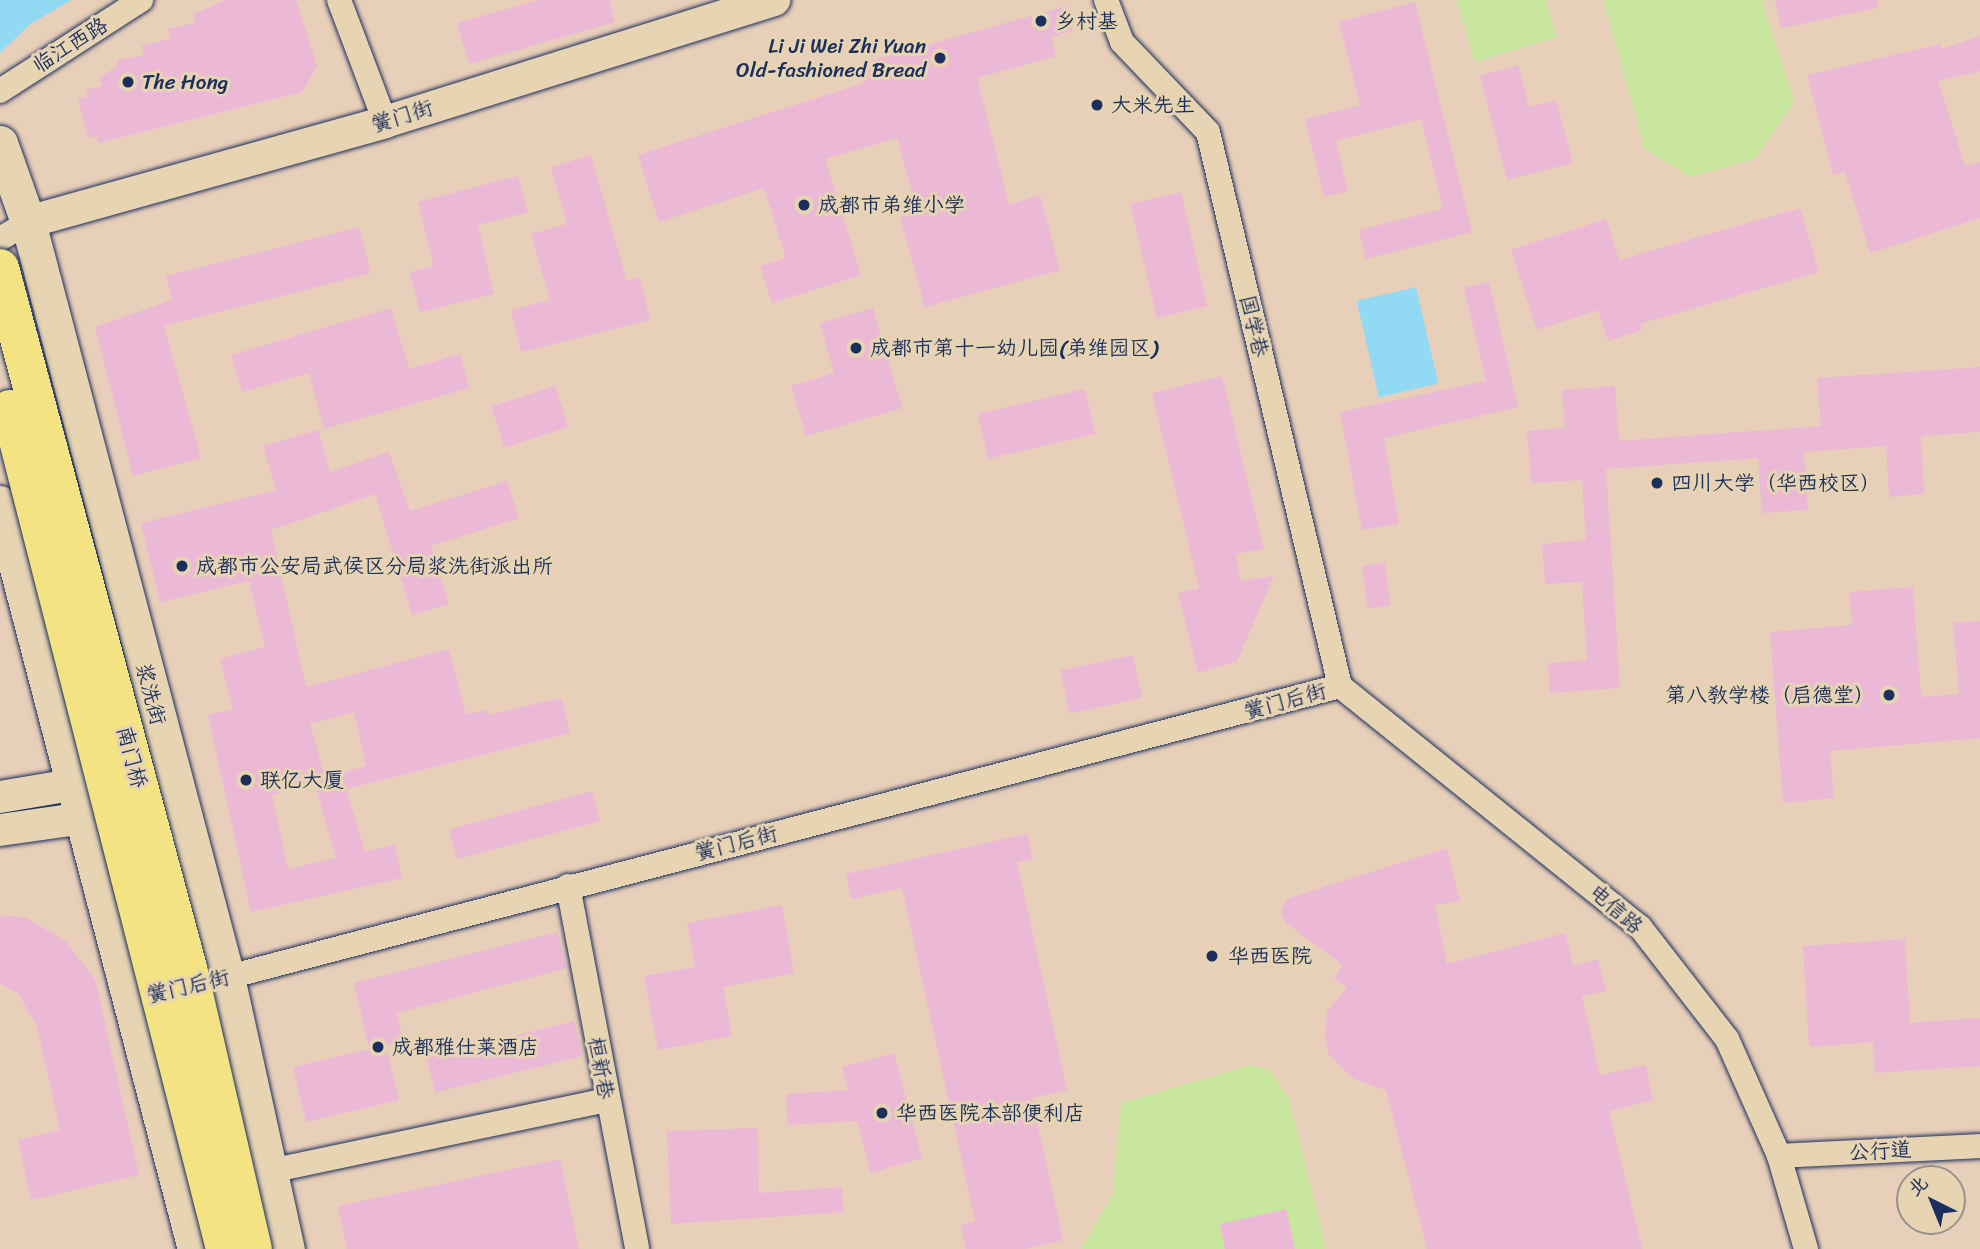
<!DOCTYPE html>
<html>
<head>
<meta charset="utf-8">
<style>
	body { margin:0 }
	#map { position:relative; width:1980px; height:1249px; overflow:hidden; background:#e8cfb9; font-family:Sriracha,"LXGW WenKai TC",sans-serif }
	div>[style] { position:absolute }
	.green>* { inset:0; background:#c8e69e }
	.water>* { inset:0; background:#92daf4; transform-origin:0 0 }
	.building>* { inset:0; background:#ebb9d6; transform-origin:0 0 }
	.roads { filter:drop-shadow(0 0 2px #1b2f5e) drop-shadow(0 0 2px #1b2f5e) }
	.minor>* { height:24px; margin:-12px; padding:0 12px; transform-origin:12px; border-radius:12px; background:#e7d4b2 }
	.tertiary>* { height:32px; margin:-16px; padding:0 16px; transform-origin:16px; border-radius:16px; background:#e7d4b2 }
	.secondary>* { height:35px; margin:-17.5px; padding:0 17.5px; transform-origin:17.5px; border-radius:17.5px; background:#e7d4b2 }
	.bridges { filter:drop-shadow(0 0 2px #1b2f5e) drop-shadow(0 0 2px #1b2f5e) }
	.primary-bridge>* { height:38px; margin:-19px; padding:0 19px; transform-origin:19px; border-radius:19px; background:#f4e382 }
	.dots>* { width:19px; height:19px; translate:-50% -50%; box-sizing:border-box; border:4px solid #e7d4b2; border-radius:50% }
	span { translate:-50% -50%; white-space:nowrap; text-align:center; line-height:1.15; -webkit-text-stroke:6px #e7d4b2; paint-order:stroke }
	.poi-label { font-size:21px; color:#1b2f5e }
	.left { translate:0 -50%; text-align:left }
	.right { translate:-100% -50%; text-align:right }
	.street-label { font-size:21px; color:#1b2f5e }
	.north { position:absolute; left:1896px; top:1165px; width:70px; height:70px; box-sizing:border-box; background:#e7d4b2; border:2px solid #959290; border-radius:50%; rotate:317deg; font-size:19px; font-weight:700; line-height:28px; text-align:center; color:#1b2f5e }
	.north::after { content:''; display:block; margin:auto; width:24px; height:32px; background:#1b2f5e; clip-path:polygon(50% 0,100% 100%,50% 72%,0 100%) }
</style>
</head>
<body>
<div id="map">
	<div class="green">
		<i style="clip-path:polygon(1456px 0,1546px 0,1557px 37px,1475px 62px)"></i>
		<i style="clip-path:polygon(1603px 0,1762px 0,1794px 102px,1755px 159px,1690px 177px,1645px 149px)"></i>
		<i style="clip-path:polygon(1251px 1065px,1270px 1070px,1289px 1099px,1326px 1249px,1081px 1249px,1113px 1194px,1121px 1103px)"></i>
	</div>
	<div class="water">
		<i style="clip-path:polygon(0 0,71px 0,29px 25px,0 53px)"></i>
		<i style="left:1416px;top:287px;width:99px;height:61px;rotate:77deg"></i>
	</div>
	<div class="building">
		<i style="clip-path:polygon(226px 0,296px 0,317px 66px,302px 92px,98px 143px,97px 136px,88px 138px,78px 99px,88px 96px,86px 90px,102px 86px,100px 77px,118px 66px,117px 60px,144px 55px,142px 45px,171px 39px,168px 29px,195px 23px,193px 14px)"></i>
		<i style="clip-path:polygon(538px 0,609px 0,615px 22px,469px 64px,457px 23px)"></i>
		<i style="clip-path:polygon(1775px 0,1877px 0,1877px 8px,1781px 28px)"></i>
		<i style="clip-path:polygon(1415px 2px,1472px 232px,1366px 259px,1359px 230px,1443px 209px,1421px 119px,1336px 141px,1348px 191px,1324px 197px,1305px 119px,1360px 105px,1339px 22px)"></i>
		<i style="clip-path:polygon(1066px 6px,1073px 31px,1051px 37px,1056px 56px,977px 78px,1009px 205px,1040px 195px,1060px 270px,925px 307px,900px 218px,918px 213px,897px 138px,825px 159px,861px 275px,772px 303px,760px 266px,786px 258px,764px 188px,659px 222px,638px 155px,864px 83px,859px 64px)"></i>
		<i style="clip-path:polygon(1980px 36px,1980px 71px,1938px 81px,1965px 166px,1980px 162px,1980px 218px,1870px 253px,1845px 172px,1833px 175px,1807px 75px,1941px 44px,1942px 49px)"></i>
		<i style="clip-path:polygon(1518px 65px,1529px 107px,1556px 100px,1573px 163px,1507px 180px,1480px 76px)"></i>
		<i style="clip-path:polygon(591px 155px,627px 281px,640px 277px,650px 320px,521px 352px,511px 310px,550px 300px,531px 234px,567px 224px,551px 167px)"></i>
		<i style="clip-path:polygon(518px 176px,528px 212px,478px 225px,494px 294px,420px 312px,410px 272px,434px 266px,418px 202px)"></i>
		<i style="left:1181px;top:192px;width:117px;height:52px;rotate:77deg"></i>
		<i style="clip-path:polygon(1800px 208px,1819px 272px,1640px 324px,1642px 330px,1608px 341px,1598px 310px,1537px 330px,1511px 250px,1606px 219px,1619px 260px)"></i>
		<i style="clip-path:polygon(359px 227px,371px 273px,164px 326px,201px 458px,133px 476px,95px 327px,172px 300px,166px 276px)"></i>
		<i style="clip-path:polygon(1489px 282px,1518px 407px,1384px 438px,1399px 524px,1362px 530px,1340px 412px,1486px 381px,1464px 288px)"></i>
		<i style="clip-path:polygon(391px 308px,409px 369px,460px 354px,469px 388px,324px 429px,309px 373px,242px 392px,231px 355px)"></i>
		<i style="clip-path:polygon(873px 308px,902px 408px,806px 436px,791px 386px,834px 373px,820px 323px)"></i>
		<i style="clip-path:polygon(1980px 367px,1980px 432px,1921px 436px,1924px 494px,1889px 497px,1886px 446px,1804px 452px,1808px 510px,1762px 513px,1758px 458px,1606px 469px,1620px 688px,1550px 693px,1548px 663px,1587px 660px,1582px 582px,1545px 584px,1542px 544px,1586px 540px,1582px 480px,1531px 483px,1527px 431px,1565px 428px,1562px 390px,1615px 386px,1619px 441px,1821px 426px,1817px 378px)"></i>
		<i style="clip-path:polygon(1222px 376px,1264px 549px,1236px 554px,1240px 581px,1274px 576px,1237px 661px,1198px 673px,1178px 593px,1199px 588px,1152px 393px)"></i>
		<i style="left:555px;top:386px;width:43px;height:67px;rotate:72deg"></i>
		<i style="left:1085px;top:389px;width:46px;height:110px;rotate:77deg"></i>
		<i style="clip-path:polygon(evenodd,318px 430px,330px 472px,389px 452px,410px 511px,507px 481px,519px 518px,431px 546px,449px 604px,412px 615px,375px 494px,271px 530px,306px 687px,449px 649px,466px 714px,486px 710px,487px 715px,562px 698px,570px 733px,346px 789px,365px 851px,395px 845px,402px 878px,251px 912px,208px 715px,233px 709px,220px 659px,265px 647px,249px 581px,160px 602px,141px 523px,276px 490px,263px 446px,318px 430px,354px 712px,366px 766px,314px 781px,336px 858px,288px 869px,272px 795px,325px 777px,310px 724px,354px 712px)"></i>
		<i style="left:1385px;top:563px;width:43px;height:23px;rotate:83deg"></i>
		<i style="clip-path:polygon(1913px 587px,1921px 697px,1959px 694px,1953px 623px,1980px 621px,1980px 738px,1830px 751px,1834px 798px,1783px 803px,1770px 632px,1852px 625px,1849px 592px)"></i>
		<i style="left:1133px;top:655px;width:44px;height:74px;rotate:78deg"></i>
		<i style="left:592px;top:791px;width:31px;height:148px;rotate:75deg"></i>
		<i style="clip-path:polygon(1027px 834px,1033px 859px,1017px 862px,1067px 1090px,1032px 1098px,1063px 1240px,1025px 1249px,966px 1249px,961px 1225px,975px 1221px,902px 888px,851px 899px,846px 874px)"></i>
		<i style="clip-path:polygon(1447px 848px,1460px 901px,1435px 905px,1447px 964px,1565px 933px,1573px 966px,1598px 959px,1606px 991px,1582px 996px,1600px 1075px,1646px 1065px,1653px 1100px,1609px 1111px,1642px 1249px,1427px 1249px,1386px 1090px,1352px 1078px,1329px 1055px,1325px 1038px,1327px 1012px,1347px 987px,1334px 979px,1343px 965px,1286px 923px,1281px 912px,1286px 899px)"></i>
		<i style="clip-path:polygon(782px 905px,794px 973px,723px 987px,732px 1036px,658px 1050px,644px 976px,695px 967px,687px 923px)"></i>
		<i style="clip-path:polygon(0 915px,27px 918px,65px 941px,95px 979px,139px 1175px,31px 1200px,18px 1140px,60px 1130px,37px 1026px,18px 993px,0 984px)"></i>
		<i style="clip-path:polygon(557px 932px,567px 968px,397px 1013px,403px 1041px,386px 1045px,399px 1100px,306px 1122px,293px 1067px,369px 1049px,354px 983px)"></i>
		<i style="clip-path:polygon(1905px 939px,1910px 1023px,1980px 1018px,1980px 1066px,1875px 1073px,1873px 1042px,1809px 1047px,1803px 946px)"></i>
		<i style="left:574px;top:1021px;width:36px;height:152px;rotate:76deg"></i>
		<i style="clip-path:polygon(894px 1053px,922px 1158px,871px 1173px,857px 1121px,788px 1125px,786px 1094px,848px 1090px,842px 1067px)"></i>
		<i style="clip-path:polygon(758px 1128px,759px 1193px,842px 1187px,843px 1212px,671px 1224px,667px 1131px)"></i>
		<i style="clip-path:polygon(560px 1159px,579px 1249px,347px 1249px,338px 1206px)"></i>
		<i style="clip-path:polygon(1286px 1209px,1295px 1249px,1225px 1249px,1220px 1224px)"></i>
	</div>
	<div class="roads">
		<div class="minor">
			<i style="left:339px;top:0;width:130px;rotate:69.3deg"></i>
			<i style="left:1106px;top:0;width:45px;rotate:69.1deg"></i>
			<i style="left:1122px;top:42px;width:124px;rotate:46.3deg"></i>
			<i style="left:1208px;top:132px;width:570px;rotate:76.6deg"></i>
			<i style="left:0;top:91px;width:168px;rotate:-32.8deg"></i>
			<i style="left:0;top:239px;width:33px;rotate:-31deg"></i>
			<i style="left:1340px;top:686px;width:385px;rotate:38.8deg"></i>
			<i style="left:1640px;top:927px;width:142px;rotate:52.2deg"></i>
			<i style="left:1727px;top:1039px;width:128px;rotate:66deg"></i>
			<i style="left:1779px;top:1156px;width:97px;rotate:73.8deg"></i>
			<i style="left:568px;top:886px;width:369px;rotate:79.2deg"></i>
			<i style="left:213px;top:981px;width:1165px;rotate:-14.67deg"></i>
			<i style="left:1779px;top:1156px;width:201px;rotate:-2.8deg"></i>
			<i style="left:270px;top:1171px;width:343px;rotate:-11.9deg"></i>
		</div>
		<div class="tertiary">
			<i style="left:28px;top:222px;width:371px;rotate:-15.6deg"></i>
			<i style="left:385px;top:122px;width:408px;rotate:-17.4deg"></i>
			<i style="left:0;top:797px;width:101px;rotate:-9.6deg"></i>
			<i style="left:0;top:830px;width:107px;rotate:-8.1deg"></i>
		</div>
		<div class="secondary">
			<i style="left:0;top:143px;width:84px;rotate:70.5deg"></i>
			<i style="left:28px;top:222px;width:781px;rotate:75.23deg"></i>
			<i style="left:227px;top:977px;width:279px;rotate:77.6deg"></i>
			<i style="left:0;top:503px;width:771px;rotate:75.35deg"></i>
		</div>
	</div>
	<div class="bridges">
		<div class="primary-bridge">
			<i style="left:0;top:268px;width:725px;rotate:74.97deg"></i>
			<i style="left:188px;top:968px;width:288px;rotate:77deg"></i>
			<i style="left:10px;top:409px;width:867px;rotate:75.64deg"></i>
		</div>
	</div>
	<div class="dots">
		<i style="left:1041px;top:21px;background:#1b2f5e"></i>
		<i style="left:940px;top:58px;background:#1b2f5e"></i>
		<i style="left:128px;top:82px;background:#1b2f5e"></i>
		<i style="left:1097px;top:105px;background:#1b2f5e"></i>
		<i style="left:804px;top:205px;background:#1b2f5e"></i>
		<i style="left:856px;top:348px;background:#1b2f5e"></i>
		<i style="left:1657px;top:483px;background:#1b2f5e"></i>
		<i style="left:182px;top:566px;background:#1b2f5e"></i>
		<i style="left:1889px;top:695px;background:#1b2f5e"></i>
		<i style="left:246px;top:780px;background:#1b2f5e"></i>
		<i style="left:1212px;top:956px;background:#1b2f5e"></i>
		<i style="left:378px;top:1047px;background:#1b2f5e"></i>
		<i style="left:882px;top:1113px;background:#1b2f5e"></i>
	</div>
	<div class="poi-label">
		<span class="left" style="left:1055px;top:21px">乡村基</span>
		<span class="right" style="left:926px;top:58px">Li Ji Wei Zhi Yuan<br>Old-fashioned Bread</span>
		<span class="left" style="left:142px;top:82px">The Hong</span>
		<span class="left" style="left:1111px;top:105px">大米先生</span>
		<span class="left" style="left:818px;top:205px">成都市弟维小学</span>
		<span class="left" style="left:870px;top:348px">成都市第十一幼儿园(弟维园区)</span>
		<span class="left" style="left:1671px;top:483px">四川大学（华西校区）</span>
		<span class="left" style="left:196px;top:566px">成都市公安局武侯区分局浆洗街派出所</span>
		<span class="right" style="left:1875px;top:695px">第八教学楼（启德堂）</span>
		<span class="left" style="left:260px;top:780px">联亿大厦</span>
		<span class="left" style="left:1228px;top:956px">华西医院</span>
		<span class="left" style="left:392px;top:1047px">成都雅仕莱酒店</span>
		<span class="left" style="left:896px;top:1113px">华西医院本部便利店</span>
	</div>
	<div class="street-label">
		<span style="left:70px;top:45px;rotate:-32deg">临江西路</span>
		<span style="left:402px;top:116px;rotate:-17deg">黉门街</span>
		<span style="left:1254px;top:326px;rotate:77deg">国学巷</span>
		<span style="left:151px;top:694px;rotate:75deg">浆洗街</span>
		<span style="left:1285px;top:701px;rotate:-15deg">黉门后街</span>
		<span style="left:132px;top:757px;rotate:75deg">南门桥</span>
		<span style="left:736px;top:843px;rotate:-14deg">黉门后街</span>
		<span style="left:1616px;top:909px;rotate:41deg">电信路</span>
		<span style="left:188px;top:986px;rotate:-13deg">黉门后街</span>
		<span style="left:601px;top:1068px;rotate:80deg">桓新巷</span>
		<span style="left:1880px;top:1151px;rotate:-3deg">公行道</span>
	</div>
	<div class="north">北</div>
</div>
</body>
</html>
